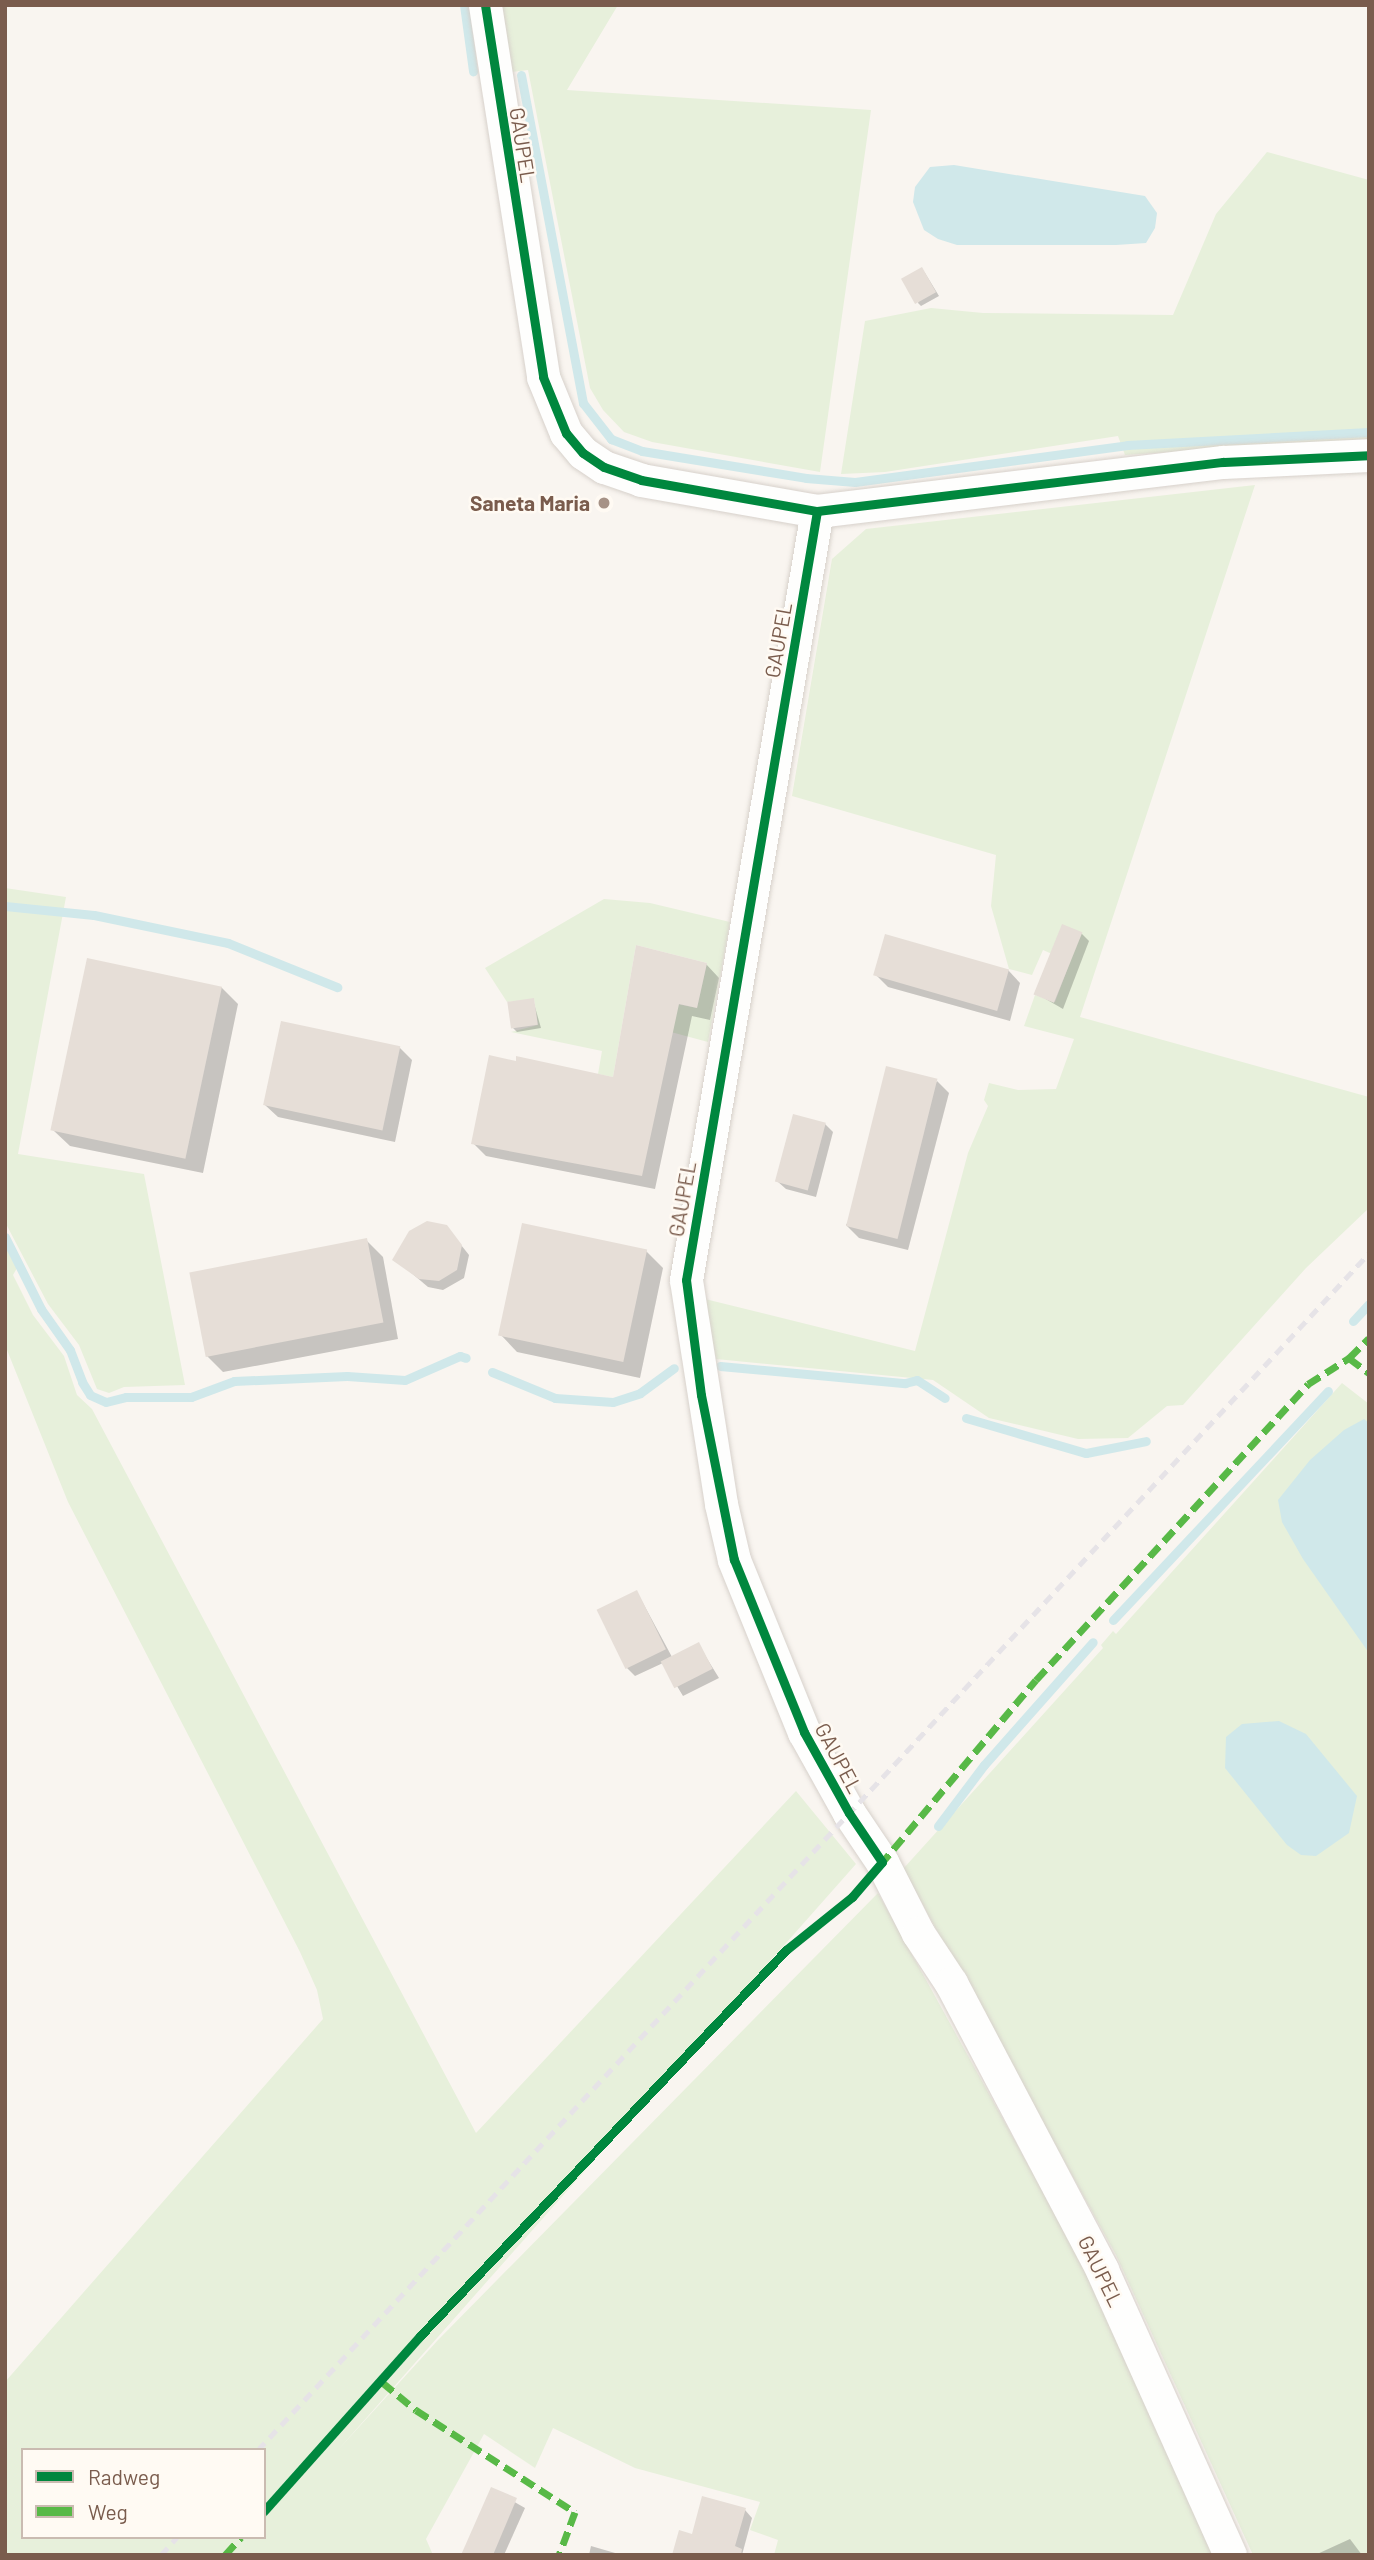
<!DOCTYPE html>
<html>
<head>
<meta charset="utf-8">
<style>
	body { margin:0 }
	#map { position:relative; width:1374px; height:2560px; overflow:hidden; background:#f9f5f0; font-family:Barlow,sans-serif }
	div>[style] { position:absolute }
	.green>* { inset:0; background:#e7f0db }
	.water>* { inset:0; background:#d0e8ea }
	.shadow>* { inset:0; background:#0003 }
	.stream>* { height:9px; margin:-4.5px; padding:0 4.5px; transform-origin:4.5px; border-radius:4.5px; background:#d0e8ea }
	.building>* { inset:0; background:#e6ded7; transform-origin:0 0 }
	.roads { filter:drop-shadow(0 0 2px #d7d1cb) drop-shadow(0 0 2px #d7d1cb) }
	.minor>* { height:33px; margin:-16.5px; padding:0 16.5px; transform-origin:16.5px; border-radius:16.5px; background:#fefefd }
	.rail>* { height:5px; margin-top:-2.5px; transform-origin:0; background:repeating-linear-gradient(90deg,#e6e3e7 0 10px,transparent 0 17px) }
	.quiet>* { height:7px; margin-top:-3.5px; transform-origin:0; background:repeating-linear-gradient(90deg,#58b947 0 14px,transparent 0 21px) }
	.cycleway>* { height:9px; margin:-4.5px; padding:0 4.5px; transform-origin:4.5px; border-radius:4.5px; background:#00873e }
	.dots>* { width:19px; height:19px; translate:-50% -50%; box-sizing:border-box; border:4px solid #fffaf3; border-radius:50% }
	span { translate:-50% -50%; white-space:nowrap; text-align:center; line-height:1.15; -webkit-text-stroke:5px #fffaf3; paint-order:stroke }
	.street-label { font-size:21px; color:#7a5c4d }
	.poi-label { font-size:21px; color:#7a5c4d; font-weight:700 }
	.right { translate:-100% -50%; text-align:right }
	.frame { position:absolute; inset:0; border:7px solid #7a5c4d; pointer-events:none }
	.legend { position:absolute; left:21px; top:2448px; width:245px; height:91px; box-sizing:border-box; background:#fffaf3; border:2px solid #cabbb1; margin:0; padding:9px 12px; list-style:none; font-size:21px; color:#7a5c4d }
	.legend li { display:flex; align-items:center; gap:14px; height:35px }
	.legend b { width:35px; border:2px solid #cabbb1 }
</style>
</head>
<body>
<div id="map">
	<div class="green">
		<i style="clip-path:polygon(502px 5px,618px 5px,567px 90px,871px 110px,820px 472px,652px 442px,624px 432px,603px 410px,590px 388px,528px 70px,512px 72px)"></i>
		<i style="clip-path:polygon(1267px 152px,1369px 180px,1369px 439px,1125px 455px,1118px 436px,885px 472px,841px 474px,865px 321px,931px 308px,983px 313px,1173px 315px,1216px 214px)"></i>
		<i style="clip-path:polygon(1255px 485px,1080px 1017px,1369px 1097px,1369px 1208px,1306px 1268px,1183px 1405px,1167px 1406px,1128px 1438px,1078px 1439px,989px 1418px,933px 1380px,716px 1359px,705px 1299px,915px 1351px,968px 1153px,988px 1106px,984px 1100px,989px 1083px,1018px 1090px,1056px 1089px,1074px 1039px,1024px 1026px,1035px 995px,1055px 1002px,1070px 962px,1043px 950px,1032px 975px,1009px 969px,991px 906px,996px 855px,792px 796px,832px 559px,866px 529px)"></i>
		<i style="clip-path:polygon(5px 888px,66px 897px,18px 1154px,144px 1174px,185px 1385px,124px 1387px,109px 1393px,97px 1389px,79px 1345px,48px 1304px,5px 1222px)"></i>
		<i style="clip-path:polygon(604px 899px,650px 903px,730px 922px,708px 1042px,645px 1025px,677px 1004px,697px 1008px,707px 963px,636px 945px,613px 1077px,598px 1074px,602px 1051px,511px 1032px,538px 1025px,534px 999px,507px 1002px,485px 968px)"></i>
		<i style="clip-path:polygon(evenodd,5px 1245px,17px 1268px,13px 1275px,33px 1315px,64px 1356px,77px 1395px,92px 1409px,476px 2133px,796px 1791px,856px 1864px,338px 2450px,438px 2340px,878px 1893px,1093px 2282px,1213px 2555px,774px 2555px,778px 2540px,750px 2530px,760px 2502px,635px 2468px,553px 2428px,535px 2468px,484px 2434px,426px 2539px,433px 2555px,5px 2555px,5px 2382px,323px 2019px,317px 1990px,300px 1952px,68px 1502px,5px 1345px,5px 1245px,23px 2450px,264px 2450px,264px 2537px,23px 2537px,23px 2450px)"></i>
		<i style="clip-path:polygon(1342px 1383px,1369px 1404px,1369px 2555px,1253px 2555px,1116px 2255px,903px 1869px,1103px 1648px,1101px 1645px,1113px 1631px,1116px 1634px)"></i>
	</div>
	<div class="water">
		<i style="clip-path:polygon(954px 165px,1145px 196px,1157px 213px,1155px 228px,1146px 243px,1116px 245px,957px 245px,938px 239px,924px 230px,913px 202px,915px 187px,930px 167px)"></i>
		<i style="clip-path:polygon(1364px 1419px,1369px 1423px,1369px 1653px,1303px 1559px,1282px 1522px,1278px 1500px,1310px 1460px,1344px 1430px)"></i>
		<i style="clip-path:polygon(1279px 1721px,1306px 1734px,1357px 1796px,1349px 1833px,1316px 1856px,1301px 1855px,1287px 1845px,1225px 1768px,1226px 1737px,1242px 1724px)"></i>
	</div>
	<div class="shadow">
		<i style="clip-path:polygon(925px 273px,939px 296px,921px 306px,918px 303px)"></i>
		<i style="clip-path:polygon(1081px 933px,1089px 941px,1063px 1009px,1037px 994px)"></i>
		<i style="clip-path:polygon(706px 964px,719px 978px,710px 1020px,692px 1016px,655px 1189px,486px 1156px,473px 1143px,614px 1079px)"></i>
		<i style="clip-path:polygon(1008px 970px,1020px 983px,1010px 1021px,888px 987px,876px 975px)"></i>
		<i style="clip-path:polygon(221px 987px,238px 1004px,203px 1173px,70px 1146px,53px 1130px)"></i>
		<i style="clip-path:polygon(533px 1000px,541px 1028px,517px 1032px,513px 1028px)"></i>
		<i style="clip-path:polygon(399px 1047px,412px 1060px,395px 1142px,278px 1117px,265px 1105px)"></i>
		<i style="clip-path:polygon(937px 1081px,949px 1093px,908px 1250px,859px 1238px,846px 1225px)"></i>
		<i style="clip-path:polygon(825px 1124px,833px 1132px,816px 1197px,786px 1189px,777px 1181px)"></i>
		<i style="clip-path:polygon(446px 1226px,469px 1255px,464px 1278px,443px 1290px,428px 1287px,395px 1259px)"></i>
		<i style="clip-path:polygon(366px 1240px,383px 1257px,398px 1339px,223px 1372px,206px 1355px)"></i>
		<i style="clip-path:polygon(646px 1251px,663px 1268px,640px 1378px,517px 1352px,501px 1335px)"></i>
		<i style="clip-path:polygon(637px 1592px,672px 1657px,698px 1644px,719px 1678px,683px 1696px,663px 1663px,635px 1676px,627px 1668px)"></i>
		<i style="clip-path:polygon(492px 2489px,525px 2508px,504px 2555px,463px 2555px)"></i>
		<i style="clip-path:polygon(745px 2510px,752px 2518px,742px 2555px,688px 2555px)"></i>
		<i style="clip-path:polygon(1350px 2539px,1362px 2555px,1315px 2555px)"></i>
		<i style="clip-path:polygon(591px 2546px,622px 2555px,589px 2555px)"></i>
	</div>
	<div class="stream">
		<i style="left:464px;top:5px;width:67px;rotate:82.2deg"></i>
		<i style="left:521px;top:75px;width:334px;rotate:79.3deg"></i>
		<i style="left:583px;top:403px;width:46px;rotate:52.1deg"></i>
		<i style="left:611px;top:439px;width:33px;rotate:21deg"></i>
		<i style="left:642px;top:451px;width:166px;rotate:9.3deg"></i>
		<i style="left:806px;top:478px;width:49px;rotate:4.7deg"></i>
		<i style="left:855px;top:482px;width:275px;rotate:-7.7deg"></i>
		<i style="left:1127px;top:445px;width:242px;rotate:-3.1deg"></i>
		<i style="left:5px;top:906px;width:89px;rotate:5.8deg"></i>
		<i style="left:94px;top:915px;width:137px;rotate:11.8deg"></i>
		<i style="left:228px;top:943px;width:118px;rotate:22deg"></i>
		<i style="left:5px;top:1237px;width:80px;rotate:63.4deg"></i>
		<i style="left:41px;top:1309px;width:50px;rotate:54.7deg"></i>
		<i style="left:70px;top:1350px;width:34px;rotate:69deg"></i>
		<i style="left:82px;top:1382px;width:15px;rotate:58deg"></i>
		<i style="left:90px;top:1395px;width:17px;rotate:24deg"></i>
		<i style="left:106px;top:1402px;width:21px;rotate:-14deg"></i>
		<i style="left:126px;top:1397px;width:65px"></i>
		<i style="left:191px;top:1397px;width:46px;rotate:-20.4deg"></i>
		<i style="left:234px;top:1381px;width:113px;rotate:-2.5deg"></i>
		<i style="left:347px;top:1376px;width:58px;rotate:3.9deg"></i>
		<i style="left:405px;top:1380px;width:60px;rotate:-23.6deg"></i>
		<i style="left:460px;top:1356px;width:6px;rotate:18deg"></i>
		<i style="left:1353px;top:1321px;width:23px;rotate:-47deg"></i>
		<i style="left:720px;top:1366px;width:186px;rotate:5.3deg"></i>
		<i style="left:905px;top:1383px;width:12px;rotate:-14deg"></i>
		<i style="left:917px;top:1380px;width:33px;rotate:33deg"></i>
		<i style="left:492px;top:1372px;width:68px;rotate:22.4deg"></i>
		<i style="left:555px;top:1398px;width:58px;rotate:3.9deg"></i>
		<i style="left:613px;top:1402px;width:28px;rotate:-18deg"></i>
		<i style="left:640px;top:1393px;width:42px;rotate:-36.3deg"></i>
		<i style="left:966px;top:1418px;width:125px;rotate:16.3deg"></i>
		<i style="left:1086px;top:1453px;width:61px;rotate:-11.3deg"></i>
		<i style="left:1113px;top:1620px;width:314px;rotate:-46.8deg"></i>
		<i style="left:938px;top:1826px;width:76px;rotate:-53deg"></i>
		<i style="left:984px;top:1765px;width:164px;rotate:-48.5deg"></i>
	</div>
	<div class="building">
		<i style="left:922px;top:267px;width:29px;height:24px;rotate:61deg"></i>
		<i style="left:1062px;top:924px;width:22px;height:76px;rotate:22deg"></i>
		<i style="left:885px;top:934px;width:129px;height:43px;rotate:16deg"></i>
		<i style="clip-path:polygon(636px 945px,707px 963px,697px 1008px,679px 1004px,642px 1176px,471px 1144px,489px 1055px,516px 1061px,516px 1056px,613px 1077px)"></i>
		<i style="left:87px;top:958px;width:138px;height:176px;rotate:12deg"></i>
		<i style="left:534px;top:998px;width:27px;height:27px;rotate:82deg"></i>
		<i style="left:281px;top:1021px;width:122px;height:86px;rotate:12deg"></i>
		<i style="left:886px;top:1066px;width:53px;height:165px;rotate:14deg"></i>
		<i style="left:793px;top:1114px;width:34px;height:70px;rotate:15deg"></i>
		<i style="clip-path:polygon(427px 1221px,447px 1225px,462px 1245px,457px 1270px,439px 1281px,419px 1279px,392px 1260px,409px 1231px)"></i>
		<i style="left:522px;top:1223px;width:128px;height:115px;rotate:12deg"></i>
		<i style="left:367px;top:1238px;width:86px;height:181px;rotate:79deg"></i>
		<i style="left:637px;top:1590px;width:66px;height:45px;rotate:64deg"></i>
		<i style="left:699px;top:1642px;width:30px;height:43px;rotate:63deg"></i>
		<i style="clip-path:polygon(491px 2487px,517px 2498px,493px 2555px,461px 2555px)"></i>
		<i style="clip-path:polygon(702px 2496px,746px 2508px,735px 2546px,742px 2549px,741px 2555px,672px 2555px,679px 2530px,692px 2534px)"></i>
	</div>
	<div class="roads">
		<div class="minor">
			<i style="left:485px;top:5px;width:376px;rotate:81.1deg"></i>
			<i style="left:543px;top:377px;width:61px;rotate:67.7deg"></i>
			<i style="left:566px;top:433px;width:26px;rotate:50deg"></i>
			<i style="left:583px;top:453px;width:25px;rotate:34deg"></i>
			<i style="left:604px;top:467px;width:39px;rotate:19deg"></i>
			<i style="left:641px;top:480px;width:179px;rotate:10deg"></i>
			<i style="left:817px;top:511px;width:409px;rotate:-6.9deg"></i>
			<i style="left:1223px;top:462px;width:146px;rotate:-2.7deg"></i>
			<i style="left:817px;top:511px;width:780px;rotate:99.67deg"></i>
			<i style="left:686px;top:1280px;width:227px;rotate:81.1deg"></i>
			<i style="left:721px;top:1504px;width:57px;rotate:76.9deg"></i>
			<i style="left:734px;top:1560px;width:186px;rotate:67.9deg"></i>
			<i style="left:804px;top:1732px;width:93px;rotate:60.9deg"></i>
			<i style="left:849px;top:1813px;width:59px;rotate:56deg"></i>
			<i style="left:882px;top:1862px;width:80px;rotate:63.1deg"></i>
			<i style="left:918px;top:1933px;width:60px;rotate:56.6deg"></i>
			<i style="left:951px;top:1983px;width:324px;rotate:62.2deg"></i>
			<i style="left:1102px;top:2270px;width:312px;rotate:65.8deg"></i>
		</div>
	</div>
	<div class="rail">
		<i style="left:258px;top:2450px;width:1633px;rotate:-47.13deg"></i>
		<i style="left:161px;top:2555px;width:24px;rotate:-48deg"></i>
	</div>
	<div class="quiet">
		<i style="left:1349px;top:1358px;width:25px;rotate:37deg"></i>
		<i style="left:880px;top:1865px;width:242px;rotate:-49.9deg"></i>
		<i style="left:1036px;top:1680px;width:402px;rotate:-47.4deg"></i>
		<i style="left:1308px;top:1384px;width:49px;rotate:-32.4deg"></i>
		<i style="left:1349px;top:1358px;width:28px;rotate:-45deg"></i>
		<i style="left:382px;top:2382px;width:44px;rotate:39.5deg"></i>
		<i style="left:416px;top:2410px;width:189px;rotate:32.7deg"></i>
		<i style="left:575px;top:2512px;width:46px;rotate:110.4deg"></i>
		<i style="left:225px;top:2555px;width:24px;rotate:-48deg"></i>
	</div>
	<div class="cycleway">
		<i style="left:485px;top:5px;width:376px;rotate:81.1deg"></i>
		<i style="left:543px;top:377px;width:61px;rotate:67.7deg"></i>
		<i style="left:566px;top:433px;width:26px;rotate:50deg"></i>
		<i style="left:583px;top:453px;width:25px;rotate:34deg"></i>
		<i style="left:604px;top:467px;width:39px;rotate:19deg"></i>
		<i style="left:641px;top:480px;width:179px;rotate:10deg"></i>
		<i style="left:817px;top:511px;width:409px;rotate:-6.9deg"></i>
		<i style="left:1223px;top:462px;width:146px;rotate:-2.7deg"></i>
		<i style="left:264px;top:2511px;width:234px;rotate:-48.3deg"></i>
		<i style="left:420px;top:2336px;width:532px;rotate:-46.52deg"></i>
		<i style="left:786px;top:1950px;width:85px;rotate:-38.8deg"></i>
		<i style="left:852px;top:1897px;width:46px;rotate:-49.4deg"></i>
		<i style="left:882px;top:1862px;width:59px;rotate:-124deg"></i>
		<i style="left:849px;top:1813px;width:93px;rotate:-119.1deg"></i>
		<i style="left:804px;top:1732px;width:186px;rotate:-112.1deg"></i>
		<i style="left:734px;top:1560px;width:168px;rotate:-101.3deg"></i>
		<i style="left:701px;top:1395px;width:116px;rotate:-97.4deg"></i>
		<i style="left:686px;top:1280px;width:780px;rotate:-80.33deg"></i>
	</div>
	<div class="dots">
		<i style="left:604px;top:503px;background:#a69286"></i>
	</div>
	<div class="street-label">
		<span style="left:523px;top:145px;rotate:81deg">GAUPEL</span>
		<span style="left:778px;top:640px;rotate:-80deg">GAUPEL</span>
		<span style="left:682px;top:1199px;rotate:-80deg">GAUPEL</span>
		<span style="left:839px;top:1758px;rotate:62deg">GAUPEL</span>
		<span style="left:1101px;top:2271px;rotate:64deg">GAUPEL</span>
	</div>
	<div class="poi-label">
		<span class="right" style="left:590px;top:503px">Saneta Maria</span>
	</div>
	<div class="frame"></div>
	<ul class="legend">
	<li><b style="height:9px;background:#00873e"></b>Radweg</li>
	<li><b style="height:9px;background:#58b947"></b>Weg</li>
	</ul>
</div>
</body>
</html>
